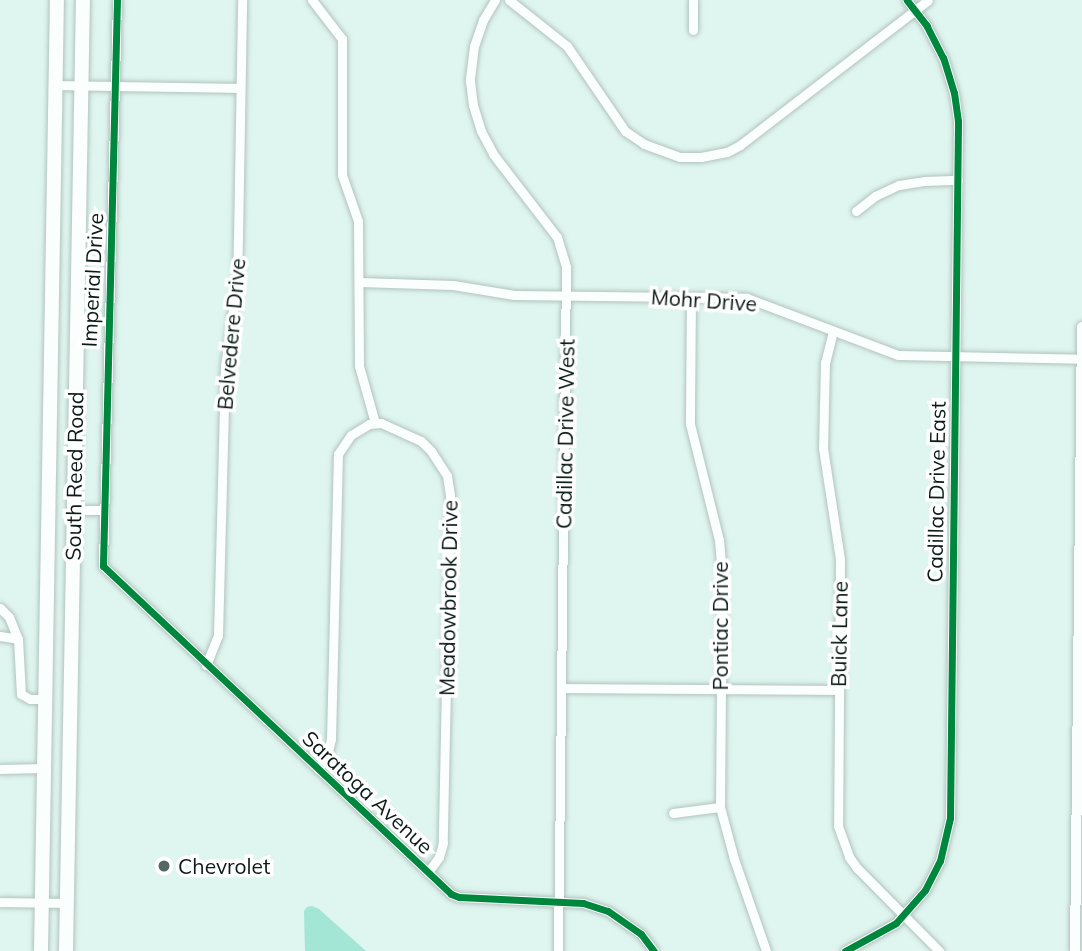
<!DOCTYPE html>
<html>
<head>
<meta charset="utf-8">
<style>
	body { margin:0 }
	#map { position:relative; width:1082px; height:951px; overflow:hidden; background:#dff5ef; font-family:Mulish,sans-serif }
	div>[style] { position:absolute }
	.water>* { inset:0; background:#a4e6d6 }
	.roads { filter:drop-shadow(0 0 2px #b2c3be) drop-shadow(0 0 2px #b2c3be) }
	.minor>* { height:9px; margin:-4.5px; padding:0 4.5px; transform-origin:4.5px; border-radius:4.5px; background:#fafefd }
	.tertiary>* { height:10px; margin:-5px; padding:0 5px; transform-origin:5px; border-radius:5px; background:#fafefd }
	.primary>* { height:14px; margin:-7px; padding:0 7px; transform-origin:7px; border-radius:7px; background:#fafefd }
	.cycleway>* { height:7px; margin:-3.5px; padding:0 3.5px; transform-origin:3.5px; border-radius:3.5px; background:#00873e }
	.dots>* { width:19px; height:19px; translate:-50% -50%; box-sizing:border-box; border:4px solid #fff; border-radius:50% }
	span { translate:-50% -50%; white-space:nowrap; text-align:center; line-height:1.15; -webkit-text-stroke:7px #fff; paint-order:stroke }
	.street-label { font-size:21px; color:#0b1b17 }
	.poi-label { font-size:21px; color:#0b1b17 }
	.left { translate:0 -50%; text-align:left }
</style>
</head>
<body>
<div id="map">
	<div class="water">
		<i style="clip-path:polygon(312px 906px,319px 909px,366px 951px,305px 951px,304px 911px,307px 907px)"></i>
	</div>
	<div class="roads">
		<div class="minor">
			<i style="left:117px;top:0;width:566px;rotate:91.42deg"></i>
			<i style="left:103px;top:566px;width:478px;rotate:43.3deg"></i>
			<i style="left:451px;top:894px;width:9px;rotate:21deg"></i>
			<i style="left:459px;top:897px;width:124px;rotate:2.8deg"></i>
			<i style="left:583px;top:903px;width:26px;rotate:18deg"></i>
			<i style="left:608px;top:911px;width:40px;rotate:34.9deg"></i>
			<i style="left:641px;top:934px;width:21px;rotate:53deg"></i>
			<i style="left:312px;top:0;width:49px;rotate:52.4deg"></i>
			<i style="left:342px;top:39px;width:136px;rotate:90deg"></i>
			<i style="left:342px;top:175px;width:49px;rotate:70.8deg"></i>
			<i style="left:358px;top:221px;width:145px;rotate:89.6deg"></i>
			<i style="left:359px;top:366px;width:59px;rotate:74.3deg"></i>
			<i style="left:495px;top:0;width:23px;rotate:121deg"></i>
			<i style="left:483px;top:20px;width:28px;rotate:109deg"></i>
			<i style="left:474px;top:46px;width:35px;rotate:97deg"></i>
			<i style="left:470px;top:81px;width:24px;rotate:83deg"></i>
			<i style="left:473px;top:105px;width:27px;rotate:73deg"></i>
			<i style="left:481px;top:131px;width:26px;rotate:62deg"></i>
			<i style="left:493px;top:154px;width:105px;rotate:52.4deg"></i>
			<i style="left:557px;top:237px;width:31px;rotate:73deg"></i>
			<i style="left:566px;top:267px;width:684px;rotate:90.67deg"></i>
			<i style="left:509px;top:0;width:74px;rotate:38.4deg"></i>
			<i style="left:567px;top:46px;width:103px;rotate:55.7deg"></i>
			<i style="left:625px;top:131px;width:23px;rotate:34deg"></i>
			<i style="left:644px;top:144px;width:38px;rotate:20deg"></i>
			<i style="left:680px;top:157px;width:21px"></i>
			<i style="left:701px;top:157px;width:26px;rotate:-11deg"></i>
			<i style="left:727px;top:152px;width:15px;rotate:-28deg"></i>
			<i style="left:740px;top:145px;width:237px;rotate:-37.6deg"></i>
			<i style="left:693px;top:30px;width:30px;rotate:-90deg"></i>
			<i style="left:56px;top:85px;width:184px;rotate:0.9deg"></i>
			<i style="left:856px;top:211px;width:24px;rotate:-38deg"></i>
			<i style="left:875px;top:196px;width:26px;rotate:-25deg"></i>
			<i style="left:899px;top:185px;width:25px;rotate:-9deg"></i>
			<i style="left:924px;top:181px;width:34px;rotate:-2deg"></i>
			<i style="left:360px;top:282px;width:93px;rotate:1.8deg"></i>
			<i style="left:453px;top:285px;width:62px;rotate:9.3deg"></i>
			<i style="left:514px;top:295px;width:233px;rotate:0.7deg"></i>
			<i style="left:747px;top:298px;width:161px;rotate:20.7deg"></i>
			<i style="left:898px;top:355px;width:184px;rotate:1.2deg"></i>
			<i style="left:691px;top:297px;width:127px;rotate:90.5deg"></i>
			<i style="left:690px;top:424px;width:120px;rotate:76deg"></i>
			<i style="left:719px;top:540px;width:36px;rotate:85deg"></i>
			<i style="left:722px;top:576px;width:231px;rotate:90.5deg"></i>
			<i style="left:720px;top:807px;width:54px;rotate:74.9deg"></i>
			<i style="left:734px;top:859px;width:97px;rotate:70.8deg"></i>
			<i style="left:833px;top:331px;width:32px;rotate:104deg"></i>
			<i style="left:825px;top:362px;width:86px;rotate:91.3deg"></i>
			<i style="left:823px;top:448px;width:112px;rotate:81.3deg"></i>
			<i style="left:840px;top:559px;width:267px;rotate:90.4deg"></i>
			<i style="left:838px;top:826px;width:33px;rotate:70deg"></i>
			<i style="left:849px;top:857px;width:14px;rotate:54deg"></i>
			<i style="left:857px;top:868px;width:117px;rotate:45.3deg"></i>
			<i style="left:74px;top:510px;width:30px"></i>
			<i style="left:0;top:608px;width:13px;rotate:45deg"></i>
			<i style="left:9px;top:617px;width:24px;rotate:68deg"></i>
			<i style="left:18px;top:639px;width:55px;rotate:86.9deg"></i>
			<i style="left:21px;top:694px;width:10px;rotate:29deg"></i>
			<i style="left:30px;top:699px;width:15px"></i>
			<i style="left:0;top:636px;width:18px;rotate:9deg"></i>
			<i style="left:206px;top:665px;width:31px;rotate:-68deg"></i>
			<i style="left:218px;top:636px;width:269px;rotate:-88.5deg"></i>
			<i style="left:225px;top:367px;width:86px;rotate:-82deg"></i>
			<i style="left:237px;top:282px;width:44px;rotate:-88.7deg"></i>
			<i style="left:238px;top:238px;width:238px;rotate:-89deg"></i>
			<i style="left:561px;top:688px;width:278px;rotate:0.4deg"></i>
			<i style="left:0;top:769px;width:44px;rotate:-1.3deg"></i>
			<i style="left:318px;top:769px;width:16px;rotate:-55deg"></i>
			<i style="left:327px;top:756px;width:17px;rotate:-77deg"></i>
			<i style="left:331px;top:739px;width:285px;rotate:-88.6deg"></i>
			<i style="left:338px;top:454px;width:23px;rotate:-56deg"></i>
			<i style="left:351px;top:435px;width:21px;rotate:-31deg"></i>
			<i style="left:369px;top:424px;width:12px;rotate:-5deg"></i>
			<i style="left:381px;top:423px;width:44px;rotate:24.2deg"></i>
			<i style="left:421px;top:441px;width:14px;rotate:45deg"></i>
			<i style="left:431px;top:451px;width:30px;rotate:57deg"></i>
			<i style="left:447px;top:476px;width:19px;rotate:81deg"></i>
			<i style="left:450px;top:495px;width:348px;rotate:91.2deg"></i>
			<i style="left:443px;top:843px;width:15px;rotate:106deg"></i>
			<i style="left:439px;top:857px;width:19px;rotate:126deg"></i>
			<i style="left:673px;top:813px;width:47px;rotate:-7.3deg"></i>
			<i style="left:0;top:902px;width:66px;rotate:0.9deg"></i>
			<i style="left:845px;top:951px;width:58px;rotate:-28.8deg"></i>
			<i style="left:896px;top:923px;width:44px;rotate:-48.7deg"></i>
			<i style="left:925px;top:890px;width:33px;rotate:-63deg"></i>
			<i style="left:940px;top:861px;width:44px;rotate:-76.9deg"></i>
			<i style="left:950px;top:818px;width:697px;rotate:-89.34deg"></i>
			<i style="left:958px;top:121px;width:28px;rotate:-98deg"></i>
			<i style="left:954px;top:93px;width:37px;rotate:-107deg"></i>
			<i style="left:943px;top:58px;width:36px;rotate:-117deg"></i>
			<i style="left:927px;top:26px;width:33px;rotate:-128deg"></i>
		</div>
		<div class="tertiary">
			<i style="left:1075px;top:951px;width:624px;rotate:-89.36deg"></i>
		</div>
		<div class="primary">
			<i style="left:41px;top:951px;width:951px;rotate:-89.04deg"></i>
			<i style="left:66px;top:951px;width:951px;rotate:-88.98deg"></i>
		</div>
	</div>
	<div class="cycleway">
		<i style="left:117px;top:0;width:566px;rotate:91.42deg"></i>
		<i style="left:103px;top:566px;width:478px;rotate:43.3deg"></i>
		<i style="left:451px;top:894px;width:9px;rotate:21deg"></i>
		<i style="left:459px;top:897px;width:124px;rotate:2.8deg"></i>
		<i style="left:583px;top:903px;width:26px;rotate:18deg"></i>
		<i style="left:608px;top:911px;width:40px;rotate:34.9deg"></i>
		<i style="left:641px;top:934px;width:21px;rotate:53deg"></i>
		<i style="left:845px;top:951px;width:58px;rotate:-28.8deg"></i>
		<i style="left:896px;top:923px;width:44px;rotate:-48.7deg"></i>
		<i style="left:925px;top:890px;width:33px;rotate:-63deg"></i>
		<i style="left:940px;top:861px;width:44px;rotate:-76.9deg"></i>
		<i style="left:950px;top:818px;width:697px;rotate:-89.34deg"></i>
		<i style="left:958px;top:121px;width:28px;rotate:-98deg"></i>
		<i style="left:954px;top:93px;width:37px;rotate:-107deg"></i>
		<i style="left:943px;top:58px;width:36px;rotate:-117deg"></i>
		<i style="left:927px;top:26px;width:33px;rotate:-128deg"></i>
	</div>
	<div class="dots">
		<i style="left:164px;top:866px;background:#556763"></i>
	</div>
	<div class="street-label">
		<span style="left:92px;top:280px;rotate:-87deg">Imperial Drive</span>
		<span style="left:704px;top:300px;rotate:4deg">Mohr Drive</span>
		<span style="left:231px;top:334px;rotate:-85deg">Belvedere Drive</span>
		<span style="left:565px;top:434px;rotate:-89deg">Cadillac Drive West</span>
		<span style="left:74px;top:476px;rotate:-89deg">South Reed Road</span>
		<span style="left:936px;top:492px;rotate:-89deg">Cadillac Drive East</span>
		<span style="left:448px;top:598px;rotate:-89deg">Meadowbrook Drive</span>
		<span style="left:720px;top:626px;rotate:-90deg">Pontiac Drive</span>
		<span style="left:839px;top:634px;rotate:-89deg">Buick Lane</span>
		<span style="left:368px;top:792px;rotate:43deg">Saratoga Avenue</span>
	</div>
	<div class="poi-label">
		<span class="left" style="left:178px;top:866px">Chevrolet</span>
	</div>
</div>
</body>
</html>
